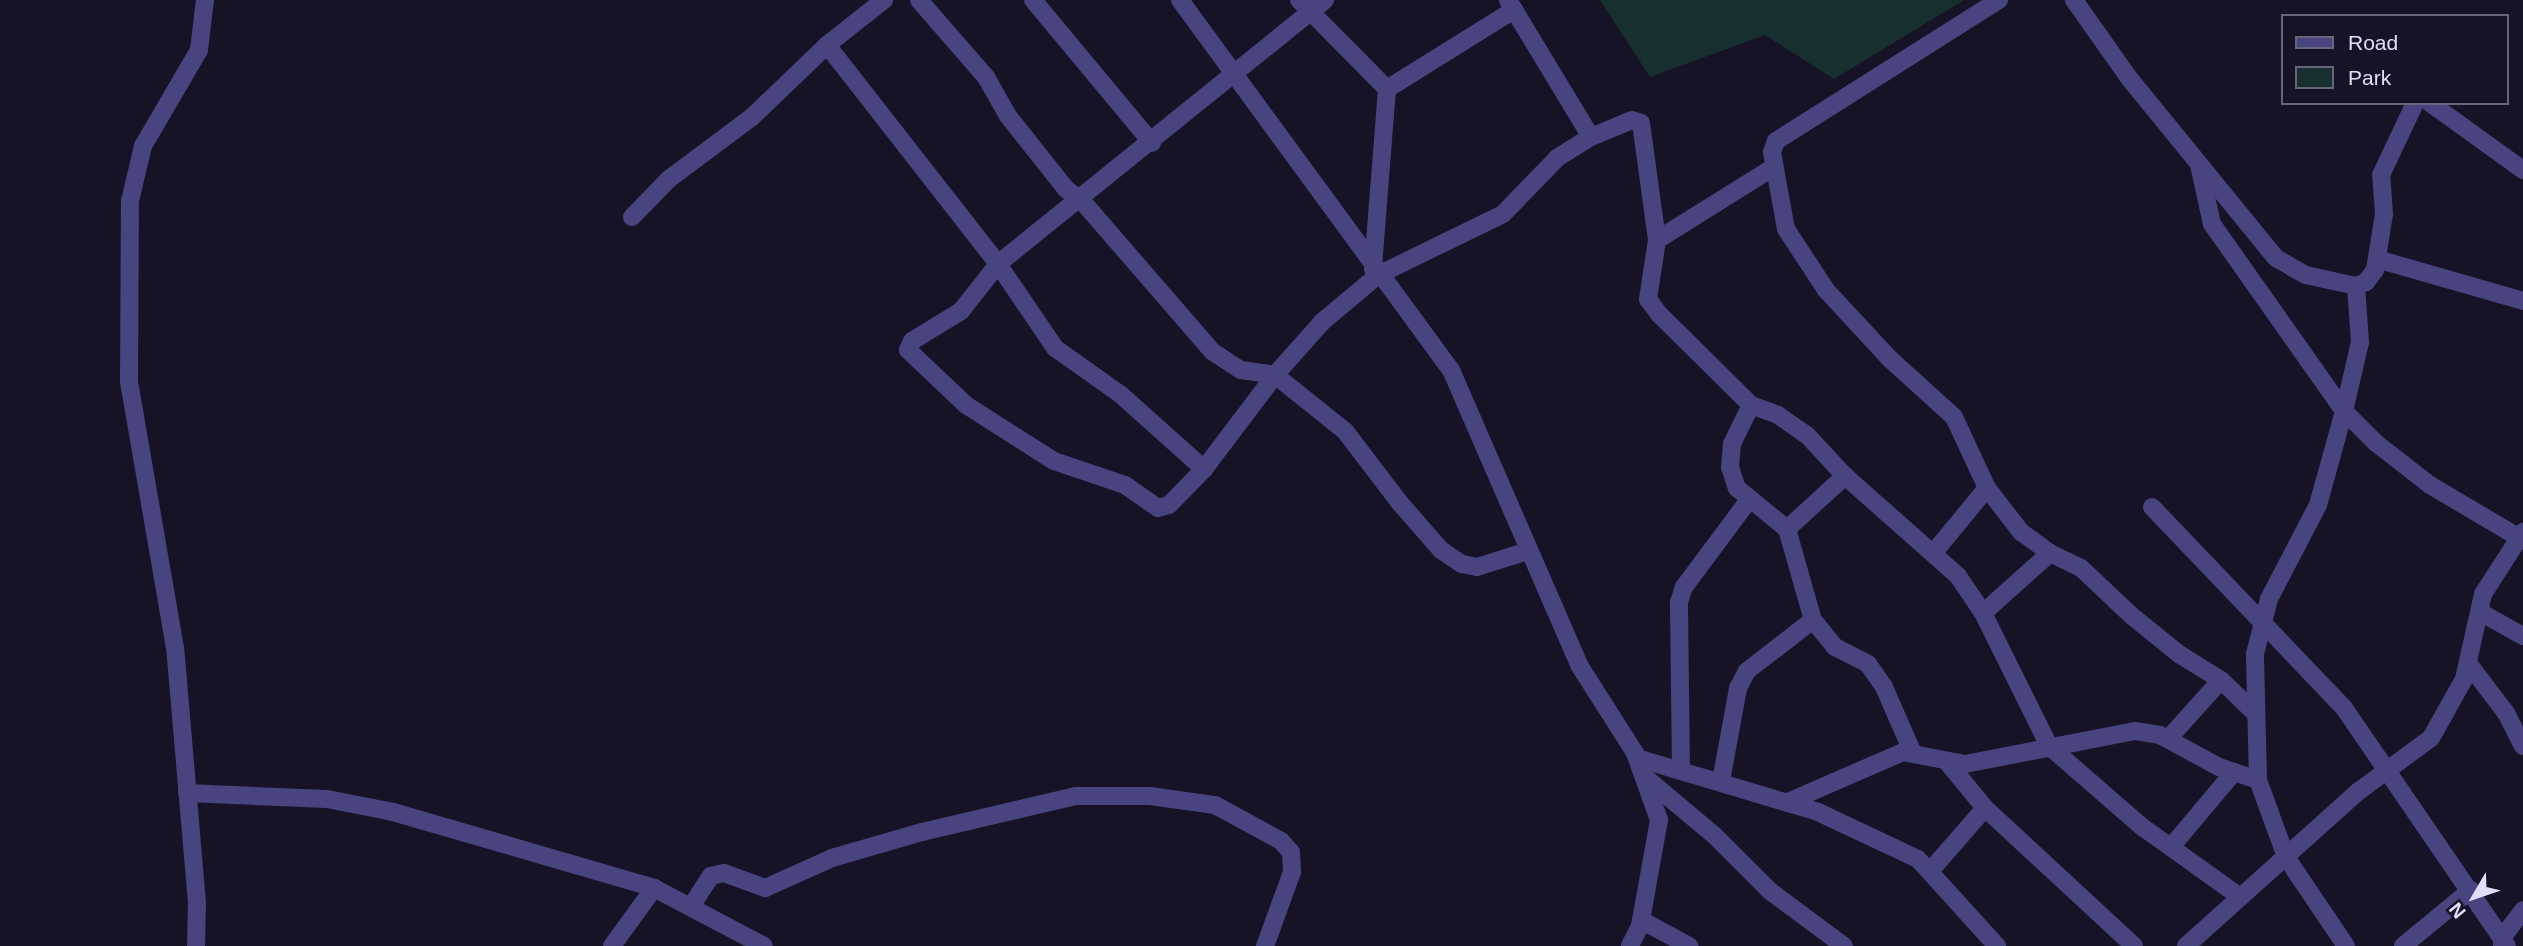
<!DOCTYPE html>
<html>
<head>
<meta charset="utf-8">
<style>
	body { margin:0 }
	#map { position:relative; width:2523px; height:946px; overflow:hidden; background:#171326; font-family:Helvetica,sans-serif }
	div>[style] { position:absolute }
	.green>* { inset:0; background:#17302f }
	.street>* { height:18px; margin:-9px; padding:0 9px; transform-origin:9px; border-radius:9px; background:#47447f }
	span { translate:-50% -50%; white-space:nowrap; text-align:center; line-height:1.15; -webkit-text-stroke:5px #171326; paint-order:stroke }
	.legend { position:absolute; left:2281px; top:14px; width:228px; height:91px; box-sizing:border-box; background:#171326; border:2px solid #68647b; margin:0; padding:9px 12px; list-style:none; font-size:21px; color:#e1ddfb }
	.legend li { display:flex; align-items:center; gap:14px; height:35px }
	.legend b { width:35px; border:2px solid #68647b }
	.north { position:absolute; left:2439px; top:862px; width:70px; height:70px; -webkit-text-stroke:5px #171326; paint-order:stroke; rotate:231deg; font-size:19px; font-weight:700; line-height:28px; text-align:center; color:#e1ddfb }
	.north::after { content:''; display:block; margin:auto; width:24px; height:32px; background:#e1ddfb; clip-path:polygon(50% 0,100% 100%,50% 72%,0 100%) }
</style>
</head>
<body>
<div id="map">
	<div class="green">
		<i style="clip-path:polygon(1600px 0,1964px 0,1834px 79px,1765px 35px,1650px 77px)"></i>
	</div>
	<div class="street">
		<i style="left:919px;top:0;width:102px;rotate:49deg"></i>
		<i style="left:986px;top:77px;width:45px;rotate:60.6deg"></i>
		<i style="left:1008px;top:116px;width:93px;rotate:51.5deg"></i>
		<i style="left:1066px;top:189px;width:20px;rotate:37deg"></i>
		<i style="left:1082px;top:201px;width:200px;rotate:49.1deg"></i>
		<i style="left:1213px;top:352px;width:33px;rotate:33deg"></i>
		<i style="left:1241px;top:370px;width:34px;rotate:8deg"></i>
		<i style="left:1275px;top:375px;width:90px;rotate:38.7deg"></i>
		<i style="left:1345px;top:431px;width:89px;rotate:52.7deg"></i>
		<i style="left:1399px;top:502px;width:64px;rotate:48.8deg"></i>
		<i style="left:1441px;top:550px;width:25px;rotate:34deg"></i>
		<i style="left:1462px;top:564px;width:15px;rotate:11deg"></i>
		<i style="left:1477px;top:567px;width:53px;rotate:-17.4deg"></i>
		<i style="left:1033px;top:0;width:186px;rotate:50.2deg"></i>
		<i style="left:1180px;top:0;width:459px;rotate:53.8deg"></i>
		<i style="left:1451px;top:370px;width:322px;rotate:66.5deg"></i>
		<i style="left:1579px;top:665px;width:104px;rotate:57.5deg"></i>
		<i style="left:1635px;top:753px;width:71px;rotate:70.3deg"></i>
		<i style="left:1659px;top:820px;width:108px;rotate:100.2deg"></i>
		<i style="left:1640px;top:926px;width:22px;rotate:117deg"></i>
		<i style="left:1299px;top:0;width:125px;rotate:45.3deg"></i>
		<i style="left:1387px;top:89px;width:180px;rotate:94.5deg"></i>
		<i style="left:1325px;top:0;width:420px;rotate:141.1deg"></i>
		<i style="left:998px;top:264px;width:60px;rotate:128.2deg"></i>
		<i style="left:961px;top:311px;width:57px;rotate:148.5deg"></i>
		<i style="left:912px;top:341px;width:10px;rotate:114deg"></i>
		<i style="left:908px;top:350px;width:80px;rotate:43.5deg"></i>
		<i style="left:966px;top:405px;width:104px;rotate:32.5deg"></i>
		<i style="left:1054px;top:461px;width:75px;rotate:18.7deg"></i>
		<i style="left:1125px;top:485px;width:40px;rotate:34.9deg"></i>
		<i style="left:1158px;top:508px;width:11px;rotate:-15deg"></i>
		<i style="left:1169px;top:505px;width:50px;rotate:-45.8deg"></i>
		<i style="left:1204px;top:469px;width:118px;rotate:-52.9deg"></i>
		<i style="left:1275px;top:375px;width:71px;rotate:-48.4deg"></i>
		<i style="left:1322px;top:322px;width:73px;rotate:-40deg"></i>
		<i style="left:1378px;top:275px;width:139px;rotate:-26deg"></i>
		<i style="left:1503px;top:214px;width:78px;rotate:-46deg"></i>
		<i style="left:1557px;top:158px;width:40px;rotate:-32deg"></i>
		<i style="left:1591px;top:137px;width:44px;rotate:-22.5deg"></i>
		<i style="left:1632px;top:120px;width:9px;rotate:18deg"></i>
		<i style="left:1641px;top:123px;width:118px;rotate:82.2deg"></i>
		<i style="left:1657px;top:240px;width:60px;rotate:98.7deg"></i>
		<i style="left:1648px;top:299px;width:19px;rotate:54deg"></i>
		<i style="left:1659px;top:314px;width:129px;rotate:44.7deg"></i>
		<i style="left:1751px;top:405px;width:29px;rotate:20deg"></i>
		<i style="left:1778px;top:415px;width:35px;rotate:35deg"></i>
		<i style="left:1807px;top:435px;width:56px;rotate:47.2deg"></i>
		<i style="left:1845px;top:476px;width:151px;rotate:41.5deg"></i>
		<i style="left:1958px;top:576px;width:45px;rotate:56deg"></i>
		<i style="left:1983px;top:613px;width:148px;rotate:63.6deg"></i>
		<i style="left:2049px;top:746px;width:122px;rotate:41deg"></i>
		<i style="left:2141px;top:826px;width:122px;rotate:35.6deg"></i>
		<i style="left:1508px;top:0;width:160px;rotate:58.8deg"></i>
		<i style="left:1999px;top:0;width:264px;rotate:147.7deg"></i>
		<i style="left:1776px;top:141px;width:12px;rotate:110deg"></i>
		<i style="left:1772px;top:152px;width:78px;rotate:79.7deg"></i>
		<i style="left:1786px;top:229px;width:73px;rotate:56.7deg"></i>
		<i style="left:1826px;top:290px;width:94px;rotate:47.2deg"></i>
		<i style="left:1890px;top:359px;width:86px;rotate:42.2deg"></i>
		<i style="left:1954px;top:417px;width:78px;rotate:65.1deg"></i>
		<i style="left:1987px;top:488px;width:56px;rotate:52.3deg"></i>
		<i style="left:2021px;top:532px;width:36px;rotate:36deg"></i>
		<i style="left:2050px;top:553px;width:34px;rotate:26deg"></i>
		<i style="left:2081px;top:568px;width:70px;rotate:43.3deg"></i>
		<i style="left:2132px;top:616px;width:60px;rotate:39deg"></i>
		<i style="left:2179px;top:654px;width:49px;rotate:31.8deg"></i>
		<i style="left:2221px;top:680px;width:47px;rotate:44.1deg"></i>
		<i style="left:2074px;top:0;width:95px;rotate:54.8deg"></i>
		<i style="left:2129px;top:78px;width:232px;rotate:50.8deg"></i>
		<i style="left:2276px;top:258px;width:34px;rotate:30deg"></i>
		<i style="left:2306px;top:275px;width:51px;rotate:12.4deg"></i>
		<i style="left:2356px;top:286px;width:11px;rotate:-22deg"></i>
		<i style="left:2366px;top:282px;width:15px;rotate:-53deg"></i>
		<i style="left:2375px;top:270px;width:57px;rotate:-80.9deg"></i>
		<i style="left:2384px;top:214px;width:39px;rotate:-94deg"></i>
		<i style="left:2381px;top:175px;width:80px;rotate:-64.7deg"></i>
		<i style="left:827px;top:45px;width:278px;rotate:52deg"></i>
		<i style="left:998px;top:264px;width:102px;rotate:55.8deg"></i>
		<i style="left:1055px;top:348px;width:80px;rotate:35.3deg"></i>
		<i style="left:1120px;top:394px;width:113px;rotate:41.8deg"></i>
		<i style="left:1387px;top:89px;width:150px;rotate:-31.9deg"></i>
		<i style="left:2430px;top:103px;width:115px;rotate:35.8deg"></i>
		<i style="left:2199px;top:165px;width:60px;rotate:77.6deg"></i>
		<i style="left:2212px;top:224px;width:229px;rotate:54.8deg"></i>
		<i style="left:2344px;top:411px;width:45px;rotate:45deg"></i>
		<i style="left:2376px;top:443px;width:68px;rotate:37.9deg"></i>
		<i style="left:2430px;top:485px;width:108px;rotate:30.6deg"></i>
		<i style="left:632px;top:217px;width:53px;rotate:-45.8deg"></i>
		<i style="left:669px;top:179px;width:104px;rotate:-36.8deg"></i>
		<i style="left:752px;top:117px;width:104px;rotate:-43.8deg"></i>
		<i style="left:827px;top:45px;width:73px;rotate:-38.3deg"></i>
		<i style="left:1657px;top:240px;width:138px;rotate:-32deg"></i>
		<i style="left:2377px;top:259px;width:152px;rotate:16deg"></i>
		<i style="left:1751px;top:405px;width:43px;rotate:116deg"></i>
		<i style="left:1732px;top:444px;width:23px;rotate:95deg"></i>
		<i style="left:1730px;top:467px;width:22px;rotate:72deg"></i>
		<i style="left:1737px;top:488px;width:65px;rotate:39.4deg"></i>
		<i style="left:1787px;top:529px;width:95px;rotate:74.1deg"></i>
		<i style="left:1813px;top:620px;width:35px;rotate:51deg"></i>
		<i style="left:1835px;top:647px;width:37px;rotate:27deg"></i>
		<i style="left:1868px;top:664px;width:28px;rotate:55deg"></i>
		<i style="left:1884px;top:687px;width:70px;rotate:66.4deg"></i>
		<i style="left:2152px;top:507px;width:278px;rotate:46.3deg"></i>
		<i style="left:2344px;top:708px;width:288px;rotate:55.6deg"></i>
		<i style="left:1787px;top:529px;width:79px;rotate:-42.4deg"></i>
		<i style="left:1935px;top:551px;width:82px;rotate:-50.5deg"></i>
		<i style="left:2480px;top:612px;width:49px;rotate:29.2deg"></i>
		<i style="left:1983px;top:613px;width:90px;rotate:-41.8deg"></i>
		<i style="left:2468px;top:663px;width:63px;rotate:52.8deg"></i>
		<i style="left:2506px;top:713px;width:37px;rotate:63deg"></i>
		<i style="left:2168px;top:739px;width:79px;rotate:-48.1deg"></i>
		<i style="left:1637px;top:758px;width:189px;rotate:16.6deg"></i>
		<i style="left:1818px;top:812px;width:110px;rotate:25.2deg"></i>
		<i style="left:1918px;top:859px;width:118px;rotate:47.8deg"></i>
		<i style="left:1948px;top:763px;width:58px;rotate:50.6deg"></i>
		<i style="left:1985px;top:808px;width:203px;rotate:42.8deg"></i>
		<i style="left:1681px;top:770px;width:168px;rotate:-90.7deg"></i>
		<i style="left:1679px;top:602px;width:16px;rotate:-72deg"></i>
		<i style="left:1684px;top:587px;width:107px;rotate:-53.3deg"></i>
		<i style="left:1647px;top:779px;width:87px;rotate:39.9deg"></i>
		<i style="left:1714px;top:835px;width:79px;rotate:45deg"></i>
		<i style="left:1770px;top:891px;width:92px;rotate:36.6deg"></i>
		<i style="left:1721px;top:781px;width:95px;rotate:-79.6deg"></i>
		<i style="left:1738px;top:688px;width:19px;rotate:-62deg"></i>
		<i style="left:1747px;top:671px;width:83px;rotate:-37.7deg"></i>
		<i style="left:187px;top:793px;width:140px;rotate:2.5deg"></i>
		<i style="left:327px;top:799px;width:67px;rotate:11.1deg"></i>
		<i style="left:393px;top:812px;width:272px;rotate:16.2deg"></i>
		<i style="left:654px;top:888px;width:124px;rotate:27.8deg"></i>
		<i style="left:1788px;top:802px;width:125px;rotate:-23.5deg"></i>
		<i style="left:1903px;top:752px;width:63px;rotate:11deg"></i>
		<i style="left:1965px;top:764px;width:173px;rotate:-11deg"></i>
		<i style="left:2135px;top:731px;width:25px;rotate:9deg"></i>
		<i style="left:2160px;top:735px;width:67px;rotate:28.5deg"></i>
		<i style="left:2219px;top:767px;width:41px;rotate:18.4deg"></i>
		<i style="left:2171px;top:847px;width:98px;rotate:-50deg"></i>
		<i style="left:1931px;top:870px;width:82px;rotate:-48.9deg"></i>
		<i style="left:692px;top:905px;width:35px;rotate:-57deg"></i>
		<i style="left:711px;top:876px;width:13px;rotate:-13deg"></i>
		<i style="left:724px;top:873px;width:44px;rotate:20.1deg"></i>
		<i style="left:765px;top:888px;width:73px;rotate:-24.1deg"></i>
		<i style="left:832px;top:858px;width:94px;rotate:-16.1deg"></i>
		<i style="left:922px;top:832px;width:158px;rotate:-13.2deg"></i>
		<i style="left:1076px;top:796px;width:74px"></i>
		<i style="left:1150px;top:796px;width:66px;rotate:7.9deg"></i>
		<i style="left:1215px;top:805px;width:75px;rotate:28.6deg"></i>
		<i style="left:1281px;top:841px;width:15px;rotate:48deg"></i>
		<i style="left:1291px;top:852px;width:20px;rotate:87deg"></i>
		<i style="left:1292px;top:872px;width:79px;rotate:110deg"></i>
		<i style="left:1641px;top:920px;width:55px;rotate:28.4deg"></i>
		<i style="left:196px;top:946px;width:43px;rotate:-88.7deg"></i>
		<i style="left:197px;top:903px;width:256px;rotate:-94.9deg"></i>
		<i style="left:175px;top:648px;width:271px;rotate:-99.8deg"></i>
		<i style="left:129px;top:381px;width:180px;rotate:-89.7deg"></i>
		<i style="left:130px;top:201px;width:57px;rotate:-76.7deg"></i>
		<i style="left:143px;top:146px;width:111px;rotate:-59.7deg"></i>
		<i style="left:199px;top:50px;width:50px;rotate:-83.2deg"></i>
		<i style="left:612px;top:946px;width:72px;rotate:-54.1deg"></i>
		<i style="left:2186px;top:946px;width:232px;rotate:-41.9deg"></i>
		<i style="left:2359px;top:791px;width:89px;rotate:-36.4deg"></i>
		<i style="left:2431px;top:738px;width:68px;rotate:-60.8deg"></i>
		<i style="left:2464px;top:679px;width:87px;rotate:-77.4deg"></i>
		<i style="left:2483px;top:594px;width:74px;rotate:-57.2deg"></i>
		<i style="left:2346px;top:946px;width:107px;rotate:-124deg"></i>
		<i style="left:2286px;top:857px;width:82px;rotate:-110deg"></i>
		<i style="left:2258px;top:780px;width:126px;rotate:-91.4deg"></i>
		<i style="left:2255px;top:654px;width:57px;rotate:-75.7deg"></i>
		<i style="left:2269px;top:599px;width:106px;rotate:-62.5deg"></i>
		<i style="left:2318px;top:505px;width:98px;rotate:-74.5deg"></i>
		<i style="left:2344px;top:411px;width:71px;rotate:-76.9deg"></i>
		<i style="left:2360px;top:342px;width:56px;rotate:-94.1deg"></i>
		<i style="left:2403px;top:946px;width:88px;rotate:-39.5deg"></i>
		<i style="left:2502px;top:946px;width:8px;rotate:-90deg"></i>
		<i style="left:2502px;top:938px;width:35px;rotate:-53deg"></i>
	</div>
	<ul class="legend">
	<li><b style="height:9px;background:#47447f"></b>Road</li>
	<li><b style="height:19px;background:#17302f"></b>Park</li>
	</ul>
	<div class="north">N</div>
</div>
</body>
</html>
